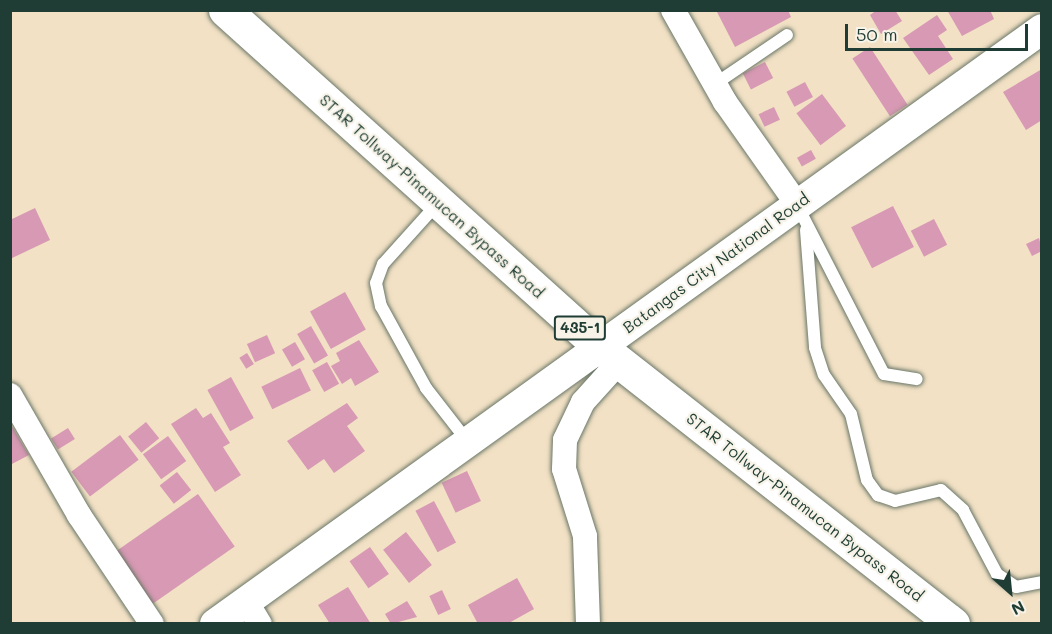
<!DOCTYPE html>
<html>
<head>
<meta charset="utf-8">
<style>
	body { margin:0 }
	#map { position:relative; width:1052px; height:634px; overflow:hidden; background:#f2e1c5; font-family:Mali,sans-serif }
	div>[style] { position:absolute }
	.building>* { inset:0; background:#d799b3; transform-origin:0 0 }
	.roads { filter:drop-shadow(0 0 2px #697667) drop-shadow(0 0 2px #697667) }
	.service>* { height:12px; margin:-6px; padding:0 6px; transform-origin:6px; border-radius:6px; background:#fff }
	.minor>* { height:24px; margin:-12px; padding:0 12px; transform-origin:12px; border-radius:12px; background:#fff }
	.tertiary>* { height:30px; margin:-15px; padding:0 15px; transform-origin:15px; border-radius:15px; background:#fff }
	.primary>* { height:33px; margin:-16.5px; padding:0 16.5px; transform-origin:16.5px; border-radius:16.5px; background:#fff }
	span { translate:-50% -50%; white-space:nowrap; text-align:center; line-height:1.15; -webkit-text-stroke:4.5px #f7f3e8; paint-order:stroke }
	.shield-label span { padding:2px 4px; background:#f7f3e8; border:2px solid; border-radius:4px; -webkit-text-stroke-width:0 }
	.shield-label { font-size:15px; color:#1f3d34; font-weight:700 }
	.street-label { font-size:16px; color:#1f3d34 }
	.frame { position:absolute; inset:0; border:12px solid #1f3d34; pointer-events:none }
	.north { position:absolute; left:980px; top:562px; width:60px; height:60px; -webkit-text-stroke:4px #f7f3e8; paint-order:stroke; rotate:153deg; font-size:16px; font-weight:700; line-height:24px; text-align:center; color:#1f3d34 }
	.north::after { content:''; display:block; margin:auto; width:21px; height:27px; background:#1f3d34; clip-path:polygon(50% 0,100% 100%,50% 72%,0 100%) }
	.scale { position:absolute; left:845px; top:24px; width:183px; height:27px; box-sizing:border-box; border:3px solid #1f3d34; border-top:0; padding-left:8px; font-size:18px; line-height:21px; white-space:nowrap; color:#1f3d34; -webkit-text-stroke:4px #f7f3e8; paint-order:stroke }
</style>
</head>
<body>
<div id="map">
	<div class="building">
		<i style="clip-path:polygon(716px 10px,788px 10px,791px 17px,735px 47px)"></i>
		<i style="clip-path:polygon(877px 10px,895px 10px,902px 21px,881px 34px,870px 15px)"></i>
		<i style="clip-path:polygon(947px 10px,990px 10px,994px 19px,962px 36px)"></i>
		<i style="clip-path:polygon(937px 15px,947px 30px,938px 36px,953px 59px,929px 75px,903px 38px)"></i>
		<i style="left:870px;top:47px;width:69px;height:21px;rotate:57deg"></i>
		<i style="left:765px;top:62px;width:18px;height:25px;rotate:63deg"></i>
		<i style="clip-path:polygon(1042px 69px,1042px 120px,1026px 130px,1003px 92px)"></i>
		<i style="left:805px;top:82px;width:17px;height:21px;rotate:62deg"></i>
		<i style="left:822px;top:94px;width:40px;height:32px;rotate:53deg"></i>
		<i style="left:774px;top:107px;width:14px;height:17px;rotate:65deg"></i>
		<i style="left:811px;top:150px;width:10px;height:16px;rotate:61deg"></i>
		<i style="left:893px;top:206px;width:46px;height:47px;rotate:63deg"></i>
		<i style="clip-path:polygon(35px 208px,50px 240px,10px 259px,10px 220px)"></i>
		<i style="left:934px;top:219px;width:29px;height:26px;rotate:63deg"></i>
		<i style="clip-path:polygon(1039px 238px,1042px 251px,1032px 256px,1026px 244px)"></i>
		<i style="left:345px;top:292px;width:43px;height:40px;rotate:61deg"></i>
		<i style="left:311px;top:326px;width:34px;height:16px;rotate:60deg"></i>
		<i style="left:267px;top:335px;width:20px;height:22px;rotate:66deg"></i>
		<i style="clip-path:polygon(359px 340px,379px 372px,355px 386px,351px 378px,342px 384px,331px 366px,340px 361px,336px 353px)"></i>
		<i style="left:295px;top:342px;width:20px;height:15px;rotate:60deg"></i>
		<i style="left:247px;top:353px;width:13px;height:9px;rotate:58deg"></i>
		<i style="left:327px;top:362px;width:25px;height:17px;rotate:61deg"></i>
		<i style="left:300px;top:368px;width:25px;height:43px;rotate:64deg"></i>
		<i style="left:231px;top:377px;width:47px;height:27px;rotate:61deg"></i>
		<i style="clip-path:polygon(347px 403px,358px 418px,347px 426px,365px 451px,334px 473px,324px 459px,308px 470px,287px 441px)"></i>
		<i style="clip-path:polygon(196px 408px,203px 418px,211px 413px,230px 443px,223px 447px,241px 475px,215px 492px,171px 424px)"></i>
		<i style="left:146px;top:422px;width:21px;height:23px;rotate:51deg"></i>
		<i style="clip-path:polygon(10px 423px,29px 455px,10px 465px)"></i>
		<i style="left:68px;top:428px;width:13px;height:20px;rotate:58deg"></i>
		<i style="left:120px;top:435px;width:31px;height:61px;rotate:53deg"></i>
		<i style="left:168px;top:436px;width:31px;height:31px;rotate:54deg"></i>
		<i style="left:467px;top:471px;width:33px;height:28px;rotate:65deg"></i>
		<i style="left:177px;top:472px;width:23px;height:22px;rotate:52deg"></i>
		<i style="left:198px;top:494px;width:64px;height:100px;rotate:55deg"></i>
		<i style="left:434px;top:501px;width:47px;height:21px;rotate:62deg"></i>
		<i style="left:406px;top:532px;width:42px;height:29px;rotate:52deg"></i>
		<i style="left:370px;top:547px;width:33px;height:25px;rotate:55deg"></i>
		<i style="clip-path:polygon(517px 578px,534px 609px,507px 624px,478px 624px,468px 605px)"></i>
		<i style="clip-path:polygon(348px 587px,371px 624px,330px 624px,318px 605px)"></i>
		<i style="left:442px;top:590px;width:21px;height:14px;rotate:65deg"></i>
		<i style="clip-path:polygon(407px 601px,417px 617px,391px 624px,385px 614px)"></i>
	</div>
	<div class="roads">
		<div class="service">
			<i style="left:715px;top:84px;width:87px;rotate:-34.2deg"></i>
			<i style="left:438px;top:203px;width:82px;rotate:132deg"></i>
			<i style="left:383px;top:264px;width:20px;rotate:110deg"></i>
			<i style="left:376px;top:283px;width:24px;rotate:78deg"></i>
			<i style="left:381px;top:306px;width:94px;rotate:61.2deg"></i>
			<i style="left:426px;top:388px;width:68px;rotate:52.1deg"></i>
			<i style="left:797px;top:205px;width:190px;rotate:62.8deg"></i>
			<i style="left:884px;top:374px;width:33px;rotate:9deg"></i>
			<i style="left:806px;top:230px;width:118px;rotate:85.6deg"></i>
			<i style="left:815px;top:348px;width:28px;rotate:72deg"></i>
			<i style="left:824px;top:375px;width:47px;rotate:55.3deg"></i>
			<i style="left:851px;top:414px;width:68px;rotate:76.4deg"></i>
			<i style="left:867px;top:480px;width:19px;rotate:54deg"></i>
			<i style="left:878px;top:495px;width:18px;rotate:19deg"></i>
			<i style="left:895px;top:501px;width:47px;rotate:-13.4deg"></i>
			<i style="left:941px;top:490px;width:30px;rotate:42deg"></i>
			<i style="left:963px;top:510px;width:72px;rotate:62deg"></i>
			<i style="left:997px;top:574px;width:23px;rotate:34deg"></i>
			<i style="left:1016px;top:587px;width:26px;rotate:-11deg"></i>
		</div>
		<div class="minor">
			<i style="left:673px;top:10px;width:106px;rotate:60.5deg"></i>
			<i style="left:725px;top:102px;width:125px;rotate:54.8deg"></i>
			<i style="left:10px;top:395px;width:138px;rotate:60.1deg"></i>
			<i style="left:79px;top:515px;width:131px;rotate:56.2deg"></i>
			<i style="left:246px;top:601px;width:27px;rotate:59deg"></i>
			<i style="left:588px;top:624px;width:88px;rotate:-92deg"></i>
			<i style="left:585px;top:536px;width:70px;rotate:-107.4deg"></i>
			<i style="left:564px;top:469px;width:29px;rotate:-88deg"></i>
			<i style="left:565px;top:440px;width:42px;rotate:-64.7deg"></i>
			<i style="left:583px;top:402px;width:54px;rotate:-48deg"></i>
		</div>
		<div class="tertiary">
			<i style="left:215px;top:624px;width:1019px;rotate:-35.73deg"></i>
		</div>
		<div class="primary">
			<i style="left:225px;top:10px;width:503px;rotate:41.94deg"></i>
			<i style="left:599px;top:346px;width:450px;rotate:38.1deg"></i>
		</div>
	</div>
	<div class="shield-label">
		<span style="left:580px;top:328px">435-1</span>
	</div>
	<div class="street-label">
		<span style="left:432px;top:196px;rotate:42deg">STAR Tollway-Pinamucan Bypass Road</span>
		<span style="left:716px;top:263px;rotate:-36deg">Batangas City National Road</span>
		<span style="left:805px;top:507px;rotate:38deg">STAR Tollway-Pinamucan Bypass Road</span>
	</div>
	<div class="frame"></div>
	<div class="north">N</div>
	<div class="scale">50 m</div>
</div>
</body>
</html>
